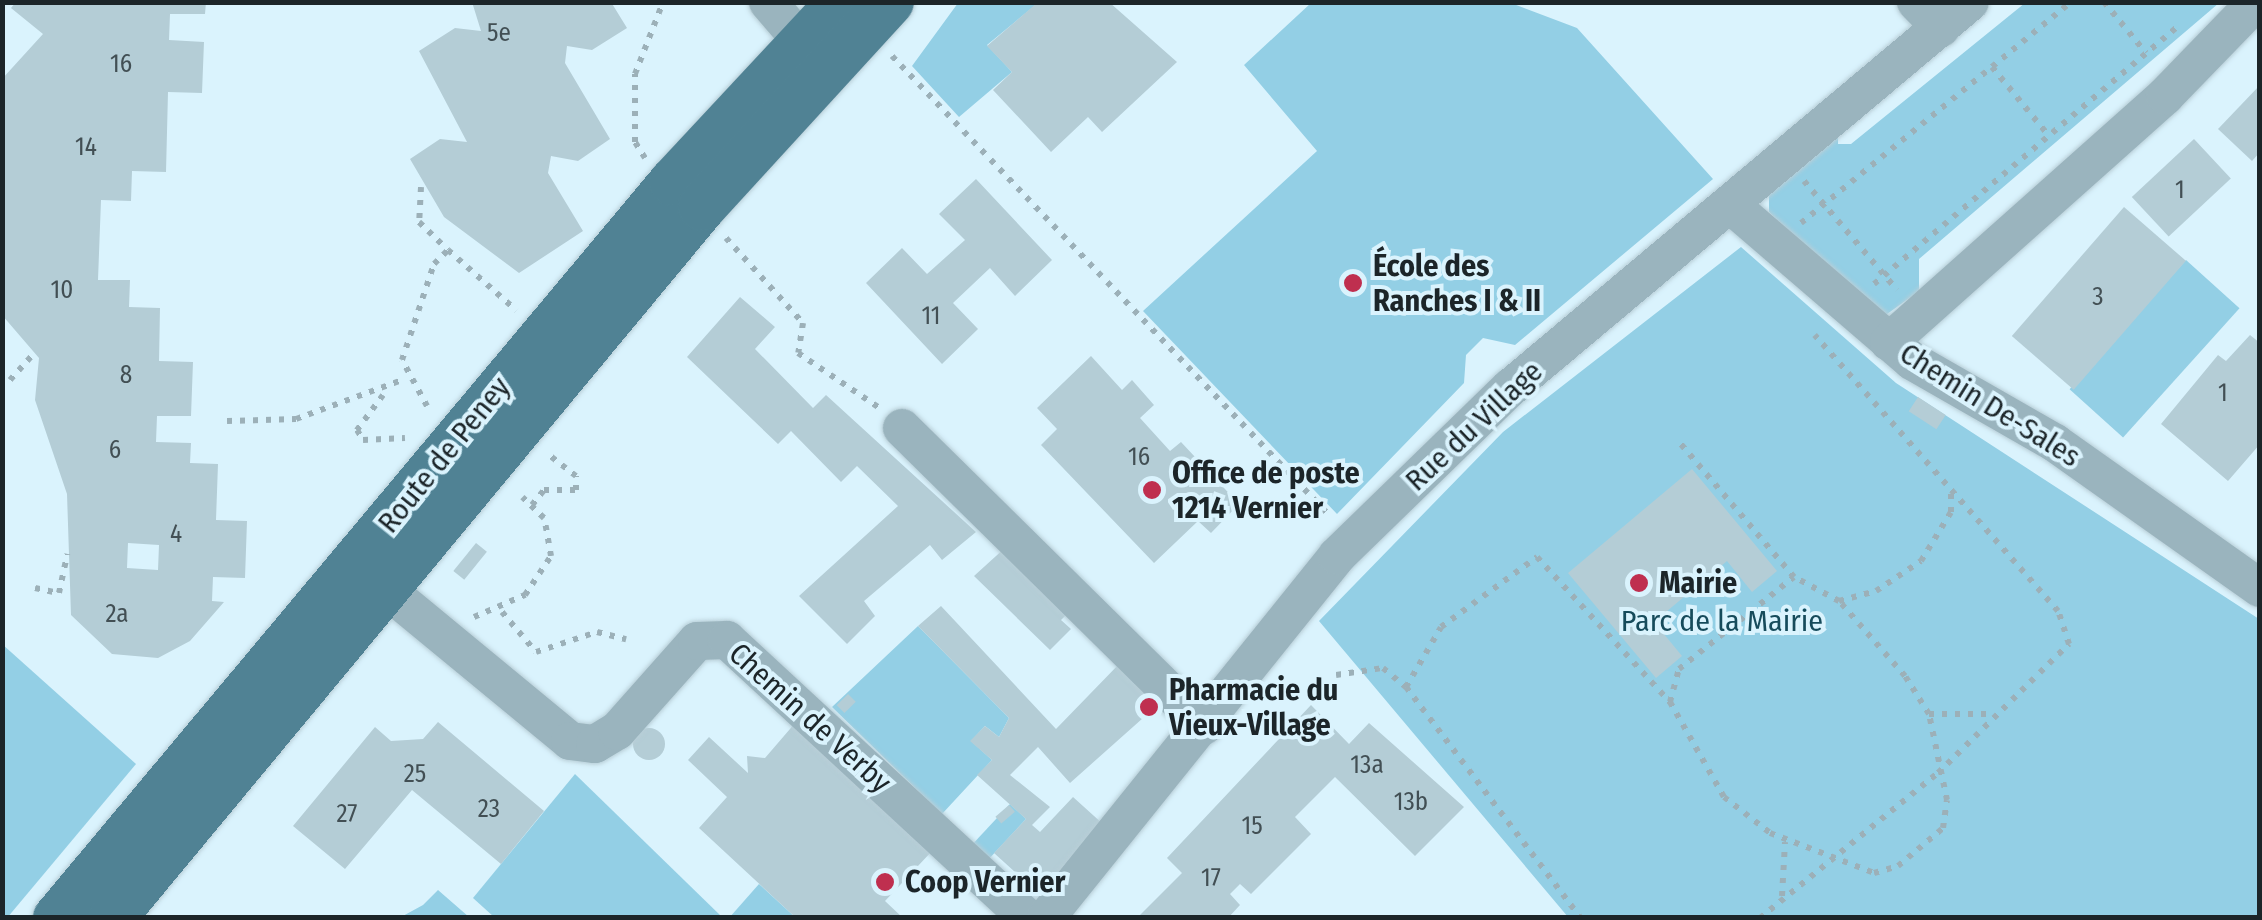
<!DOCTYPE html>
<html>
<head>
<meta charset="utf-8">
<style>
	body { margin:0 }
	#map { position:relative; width:2262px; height:920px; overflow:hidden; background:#daf3fd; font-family:"Fira Sans Condensed",sans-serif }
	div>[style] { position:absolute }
	.green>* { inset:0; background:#93cfe5; transform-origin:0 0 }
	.building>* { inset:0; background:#b4cdd6; transform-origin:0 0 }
	.round { border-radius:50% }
	.path>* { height:6px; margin-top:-3px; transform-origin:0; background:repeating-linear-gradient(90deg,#9cb0b8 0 5px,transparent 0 13px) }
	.roads { filter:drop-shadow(0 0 2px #b8ced7) drop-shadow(0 0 2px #b8ced7) }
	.minor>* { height:38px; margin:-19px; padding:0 19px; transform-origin:19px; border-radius:19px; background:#9ab4be }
	.major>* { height:48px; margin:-24px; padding:0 24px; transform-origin:24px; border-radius:24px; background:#508294 }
	.dots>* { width:28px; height:28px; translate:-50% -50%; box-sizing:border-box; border:5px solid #daf3fd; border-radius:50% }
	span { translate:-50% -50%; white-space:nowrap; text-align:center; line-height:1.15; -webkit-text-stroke:8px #daf3fd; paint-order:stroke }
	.number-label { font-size:25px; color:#424f54 }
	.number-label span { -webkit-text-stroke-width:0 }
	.poi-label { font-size:30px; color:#1c2529; font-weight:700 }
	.left { translate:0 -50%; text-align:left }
	.street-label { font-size:30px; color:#1c2529 }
	.park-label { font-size:30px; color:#164b5b }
	.frame { position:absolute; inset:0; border:5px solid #1c2529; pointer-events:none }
</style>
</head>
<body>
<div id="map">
	<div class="green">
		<i style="clip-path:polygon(958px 3px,1038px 3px,987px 45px,1012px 72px,959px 117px,912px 66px)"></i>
		<i style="clip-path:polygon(1311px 3px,1511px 3px,1577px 28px,1713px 179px,1515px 345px,1483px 338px,1466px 355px,1464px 383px,1337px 514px,1143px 311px,1317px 151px,1244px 65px)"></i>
		<i style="clip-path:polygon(2025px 3px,2219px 3px,1919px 259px,1919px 291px,1883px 317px,1769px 212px,1769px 191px,1838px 127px,1838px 144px,1851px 144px)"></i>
		<i style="clip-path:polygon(1741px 247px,1896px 383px,2259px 619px,2259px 917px,1568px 917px,1319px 621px,1503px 432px)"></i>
		<i style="left:2186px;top:260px;width:72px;height:174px;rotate:42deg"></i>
		<i style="clip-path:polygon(918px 626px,1009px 718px,999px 737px,985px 726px,971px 741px,992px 760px,942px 814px,832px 707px)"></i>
		<i style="clip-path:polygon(2px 644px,136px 764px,7px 918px,2px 917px)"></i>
		<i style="clip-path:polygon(575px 774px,722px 917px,494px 917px,473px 898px)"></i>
		<i style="left:1010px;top:804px;width:22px;height:57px;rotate:43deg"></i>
		<i style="clip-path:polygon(759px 884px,796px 918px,729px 918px)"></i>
		<i style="clip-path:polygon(438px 890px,469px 917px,401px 917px,423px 905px)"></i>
	</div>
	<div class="building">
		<i style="clip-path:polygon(evenodd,16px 2px,206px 2px,205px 14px,170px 14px,169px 40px,204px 42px,202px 93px,168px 92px,166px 172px,132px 171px,131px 201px,101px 200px,98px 280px,130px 280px,129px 307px,160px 308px,159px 361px,193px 362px,191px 416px,157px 416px,156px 442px,191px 443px,190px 463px,218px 464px,216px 520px,247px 521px,245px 578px,213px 577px,212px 601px,224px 602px,190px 641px,158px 658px,112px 654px,71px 615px,67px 494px,35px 400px,39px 358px,2px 315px,2px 79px,43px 34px,11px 8px,16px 2px,128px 543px,159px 545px,158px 570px,127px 568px,128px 543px)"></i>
		<i style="clip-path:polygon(472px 2px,611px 2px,627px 28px,592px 50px,567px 46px,565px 63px,610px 139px,578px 161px,551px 156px,548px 173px,583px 231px,519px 273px,444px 217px,410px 159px,440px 139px,467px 142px,419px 51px,455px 28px,481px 31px)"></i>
		<i style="clip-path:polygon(1038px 2px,1109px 2px,1177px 62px,1102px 132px,1088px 117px,1051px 152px,993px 90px,1012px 72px,987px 46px)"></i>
		<i style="clip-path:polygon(2260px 85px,2260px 152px,2252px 161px,2218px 129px)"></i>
		<i style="left:2194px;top:139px;width:54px;height:85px;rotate:47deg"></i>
		<i style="clip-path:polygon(976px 179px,1052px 260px,1015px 296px,990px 268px,953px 303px,978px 329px,942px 364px,866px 283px,902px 248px,927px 274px,965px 240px,939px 214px)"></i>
		<i style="left:2124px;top:207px;width:82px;height:171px;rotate:41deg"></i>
		<i style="clip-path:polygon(740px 297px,775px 327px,755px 349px,813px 408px,826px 395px,976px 532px,942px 560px,930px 545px,864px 601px,875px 616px,847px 644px,799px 596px,898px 506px,857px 466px,841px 482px,791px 431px,778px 444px,687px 357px)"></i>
		<i style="clip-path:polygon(2250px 335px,2260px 343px,2260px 444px,2228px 481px,2161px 424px,2218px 355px,2226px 361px)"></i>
		<i style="clip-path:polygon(1091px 356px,1122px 390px,1132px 380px,1154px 405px,1140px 418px,1170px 451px,1181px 442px,1239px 504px,1211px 533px,1198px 521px,1154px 563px,1041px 445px,1057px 429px,1037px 408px)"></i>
		<i style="left:1918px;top:397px;width:33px;height:17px;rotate:33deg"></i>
		<i style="clip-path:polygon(1692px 469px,1777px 571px,1752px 592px,1727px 561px,1654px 622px,1682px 656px,1656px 678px,1568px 573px)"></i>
		<i style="left:476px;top:543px;width:14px;height:36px;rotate:39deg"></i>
		<i style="clip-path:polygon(1007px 546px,1070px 611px,1061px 620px,1071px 629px,1050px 650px,974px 576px)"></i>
		<i style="clip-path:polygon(941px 606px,1056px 729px,1121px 662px,1161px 702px,1070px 783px,1038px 747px,1010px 775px,1050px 807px,1032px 825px,1040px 832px,1073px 797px,1104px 825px,1039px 894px,994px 853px,1026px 819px,977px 775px,992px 760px,970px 741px,985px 726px,999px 737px,1009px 718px,918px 626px)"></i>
		<i style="left:848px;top:694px;width:11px;height:16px;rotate:45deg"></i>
		<i style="clip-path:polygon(1311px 705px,1349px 744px,1369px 723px,1464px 807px,1415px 856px,1335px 777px,1295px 817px,1311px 834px,1251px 894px,1240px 884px,1230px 894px,1240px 905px,1228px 918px,1137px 918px,1182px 873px,1167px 858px)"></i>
		<i style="clip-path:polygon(438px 722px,544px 811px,501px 864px,412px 790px,345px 869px,293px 826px,375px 727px,391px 741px,423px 739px)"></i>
		<i style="clip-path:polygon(796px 722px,933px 850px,885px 901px,903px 918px,796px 918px,699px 828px,727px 797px,688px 760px,709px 737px,748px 773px,747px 756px,765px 758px)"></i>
		<i class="round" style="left:633px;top:728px;width:32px;height:32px"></i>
		<i style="left:1009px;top:805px;width:9px;height:18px;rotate:49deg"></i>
	</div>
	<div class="path">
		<i style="left:2104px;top:2px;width:66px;rotate:50.5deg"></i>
		<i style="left:892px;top:56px;width:632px;rotate:46.41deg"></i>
		<i style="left:1992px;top:67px;width:89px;rotate:50.4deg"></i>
		<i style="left:645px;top:158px;width:19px;rotate:-122deg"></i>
		<i style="left:635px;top:142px;width:68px;rotate:-90deg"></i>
		<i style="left:635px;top:74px;width:77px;rotate:-68.7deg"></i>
		<i style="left:1804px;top:181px;width:143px;rotate:49.5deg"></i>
		<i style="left:421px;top:187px;width:35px;rotate:93deg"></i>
		<i style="left:419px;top:222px;width:40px;rotate:44deg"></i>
		<i style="left:1801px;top:223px;width:349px;rotate:-39.3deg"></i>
		<i style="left:726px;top:238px;width:115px;rotate:47.8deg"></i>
		<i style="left:803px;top:323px;width:30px;rotate:99deg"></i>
		<i style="left:798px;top:353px;width:97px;rotate:34deg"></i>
		<i style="left:1874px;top:284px;width:397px;rotate:-40.3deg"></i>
		<i style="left:10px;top:380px;width:36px;rotate:-48deg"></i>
		<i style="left:383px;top:395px;width:44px;rotate:126.6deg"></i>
		<i style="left:357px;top:430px;width:12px;rotate:59deg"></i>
		<i style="left:363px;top:440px;width:42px;rotate:-2.7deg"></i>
		<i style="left:427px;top:406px;width:52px;rotate:-118.5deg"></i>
		<i style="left:402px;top:360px;width:101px;rotate:-71.6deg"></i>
		<i style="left:434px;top:264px;width:20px;rotate:-45deg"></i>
		<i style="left:448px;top:250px;width:91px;rotate:41.4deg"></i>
		<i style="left:227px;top:421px;width:69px;rotate:-1.7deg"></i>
		<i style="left:296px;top:419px;width:116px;rotate:-20.2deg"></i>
		<i style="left:532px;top:505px;width:19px;rotate:-51deg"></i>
		<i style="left:544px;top:490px;width:32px"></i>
		<i style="left:576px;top:490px;width:14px;rotate:-90deg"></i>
		<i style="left:576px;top:476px;width:34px;rotate:-142deg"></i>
		<i style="left:35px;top:588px;width:25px;rotate:12deg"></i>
		<i style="left:59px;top:593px;width:40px;rotate:-78deg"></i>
		<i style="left:1839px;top:601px;width:38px;rotate:-15deg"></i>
		<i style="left:1876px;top:591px;width:54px;rotate:-33.7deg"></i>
		<i style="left:1921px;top:561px;width:57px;rotate:-58.5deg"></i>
		<i style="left:1951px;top:512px;width:18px;rotate:-90deg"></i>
		<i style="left:502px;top:612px;width:52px;rotate:49.6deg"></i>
		<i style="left:536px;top:652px;width:64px;rotate:-18.2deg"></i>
		<i style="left:597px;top:632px;width:30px;rotate:14deg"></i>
		<i style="left:474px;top:617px;width:56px;rotate:-23.3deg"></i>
		<i style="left:525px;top:595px;width:47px;rotate:-56.3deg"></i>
		<i style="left:551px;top:556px;width:39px;rotate:-100deg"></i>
		<i style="left:544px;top:518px;width:30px;rotate:-136deg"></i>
		<i style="left:1336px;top:675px;width:48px;rotate:-8.5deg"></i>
		<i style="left:1383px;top:668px;width:30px;rotate:40deg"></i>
		<i style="left:1406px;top:687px;width:290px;rotate:52.9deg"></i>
		<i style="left:1406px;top:687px;width:69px;rotate:-59.7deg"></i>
		<i style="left:1441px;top:627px;width:119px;rotate:-36.1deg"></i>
		<i style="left:1537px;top:557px;width:197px;rotate:47.5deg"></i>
		<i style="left:1670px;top:702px;width:109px;rotate:60.4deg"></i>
		<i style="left:1724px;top:797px;width:58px;rotate:38deg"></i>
		<i style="left:1770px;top:833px;width:111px;rotate:21deg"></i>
		<i style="left:1874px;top:873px;width:25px;rotate:-16deg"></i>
		<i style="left:1898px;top:866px;width:59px;rotate:-40.2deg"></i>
		<i style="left:1943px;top:828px;width:28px;rotate:-82deg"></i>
		<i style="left:1947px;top:800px;width:88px;rotate:-101.8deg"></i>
		<i style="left:1929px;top:714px;width:45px;rotate:-122.3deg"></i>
		<i style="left:1905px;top:676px;width:100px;rotate:-131.3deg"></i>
		<i style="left:1839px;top:601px;width:51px;rotate:-151.9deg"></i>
		<i style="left:1794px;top:577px;width:175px;rotate:-130.4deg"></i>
		<i style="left:1670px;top:702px;width:34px;rotate:-75deg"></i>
		<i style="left:1679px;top:669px;width:147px;rotate:-38.7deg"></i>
		<i style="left:1929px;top:714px;width:63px"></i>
		<i style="left:1782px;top:896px;width:54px;rotate:-86.8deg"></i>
		<i style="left:1760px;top:918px;width:230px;rotate:-39.2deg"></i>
		<i style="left:1938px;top:773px;width:184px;rotate:-44.6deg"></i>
		<i style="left:2069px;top:644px;width:35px;rotate:-108deg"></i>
		<i style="left:2058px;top:611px;width:368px;rotate:-131.4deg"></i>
	</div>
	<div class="roads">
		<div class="minor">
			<i style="left:768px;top:2px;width:54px;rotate:49.5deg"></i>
			<i style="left:1916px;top:2px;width:36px;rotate:46deg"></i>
			<i style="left:1732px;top:206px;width:238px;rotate:40.7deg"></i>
			<i style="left:1912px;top:361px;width:165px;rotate:29.8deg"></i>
			<i style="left:2055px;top:443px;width:251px;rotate:35.3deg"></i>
			<i style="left:1889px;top:342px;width:370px;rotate:-41.7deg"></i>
			<i style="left:2165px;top:96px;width:131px;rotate:-45.9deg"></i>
			<i style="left:902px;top:428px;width:424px;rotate:44.6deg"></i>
			<i style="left:364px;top:571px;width:267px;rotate:39.5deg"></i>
			<i style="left:570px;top:741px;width:25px;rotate:7deg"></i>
			<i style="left:595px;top:744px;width:26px;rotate:-31deg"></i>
			<i style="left:617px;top:731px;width:120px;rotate:-48.4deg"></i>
			<i style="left:697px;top:641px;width:30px;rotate:-2deg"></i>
			<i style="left:727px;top:640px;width:409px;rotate:42.8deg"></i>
			<i style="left:1046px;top:918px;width:464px;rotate:-51.2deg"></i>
			<i style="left:1337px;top:556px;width:241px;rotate:-44.2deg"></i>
			<i style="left:1510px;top:388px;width:600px;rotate:-40deg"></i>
		</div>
		<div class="major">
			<i style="left:57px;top:918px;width:960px;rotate:-50.07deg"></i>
			<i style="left:673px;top:182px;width:246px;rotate:-47deg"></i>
			<i style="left:112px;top:918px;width:924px;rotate:-50.31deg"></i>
			<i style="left:702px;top:207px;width:278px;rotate:-47.5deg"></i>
		</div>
	</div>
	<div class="dots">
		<i style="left:1353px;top:283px;background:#bf2f4f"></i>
		<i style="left:1152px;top:490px;background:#bf2f4f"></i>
		<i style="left:1639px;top:583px;background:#bf2f4f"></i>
		<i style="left:1149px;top:707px;background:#bf2f4f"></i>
		<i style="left:885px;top:882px;background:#bf2f4f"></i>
	</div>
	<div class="number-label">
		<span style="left:499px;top:33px">5e</span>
		<span style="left:121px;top:64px">16</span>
		<span style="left:86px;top:147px">14</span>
		<span style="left:2180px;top:190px">1</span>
		<span style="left:62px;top:290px">10</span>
		<span style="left:2098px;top:297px">3</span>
		<span style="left:931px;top:316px">11</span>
		<span style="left:126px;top:375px">8</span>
		<span style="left:2223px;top:393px">1</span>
		<span style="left:115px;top:450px">6</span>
		<span style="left:1139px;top:457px">16</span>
		<span style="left:176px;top:534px">4</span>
		<span style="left:117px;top:614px">2a</span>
		<span style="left:1367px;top:765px">13a</span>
		<span style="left:415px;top:774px">25</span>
		<span style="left:1411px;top:802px">13b</span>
		<span style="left:489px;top:809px">23</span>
		<span style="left:347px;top:814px">27</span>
		<span style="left:1252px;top:826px">15</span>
		<span style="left:1211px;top:878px">17</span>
	</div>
	<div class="poi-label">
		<span class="left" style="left:1373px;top:283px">École des<br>Ranches I &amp; II</span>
		<span class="left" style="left:1172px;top:490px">Office de poste<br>1214 Vernier</span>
		<span class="left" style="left:1659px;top:583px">Mairie</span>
		<span class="left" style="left:1169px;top:707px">Pharmacie du<br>Vieux-Village</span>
		<span class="left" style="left:905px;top:882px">Coop Vernier</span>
	</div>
	<div class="street-label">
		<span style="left:1990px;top:405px;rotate:32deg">Chemin De-Sales</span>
		<span style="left:1474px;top:426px;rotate:-43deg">Rue du Village</span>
		<span style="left:444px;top:455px;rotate:-51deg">Route de Peney</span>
		<span style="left:810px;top:718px;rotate:42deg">Chemin de Verby</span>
	</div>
	<div class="park-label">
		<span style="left:1722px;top:621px">Parc de la Mairie</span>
	</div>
	<div class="frame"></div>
</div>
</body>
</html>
